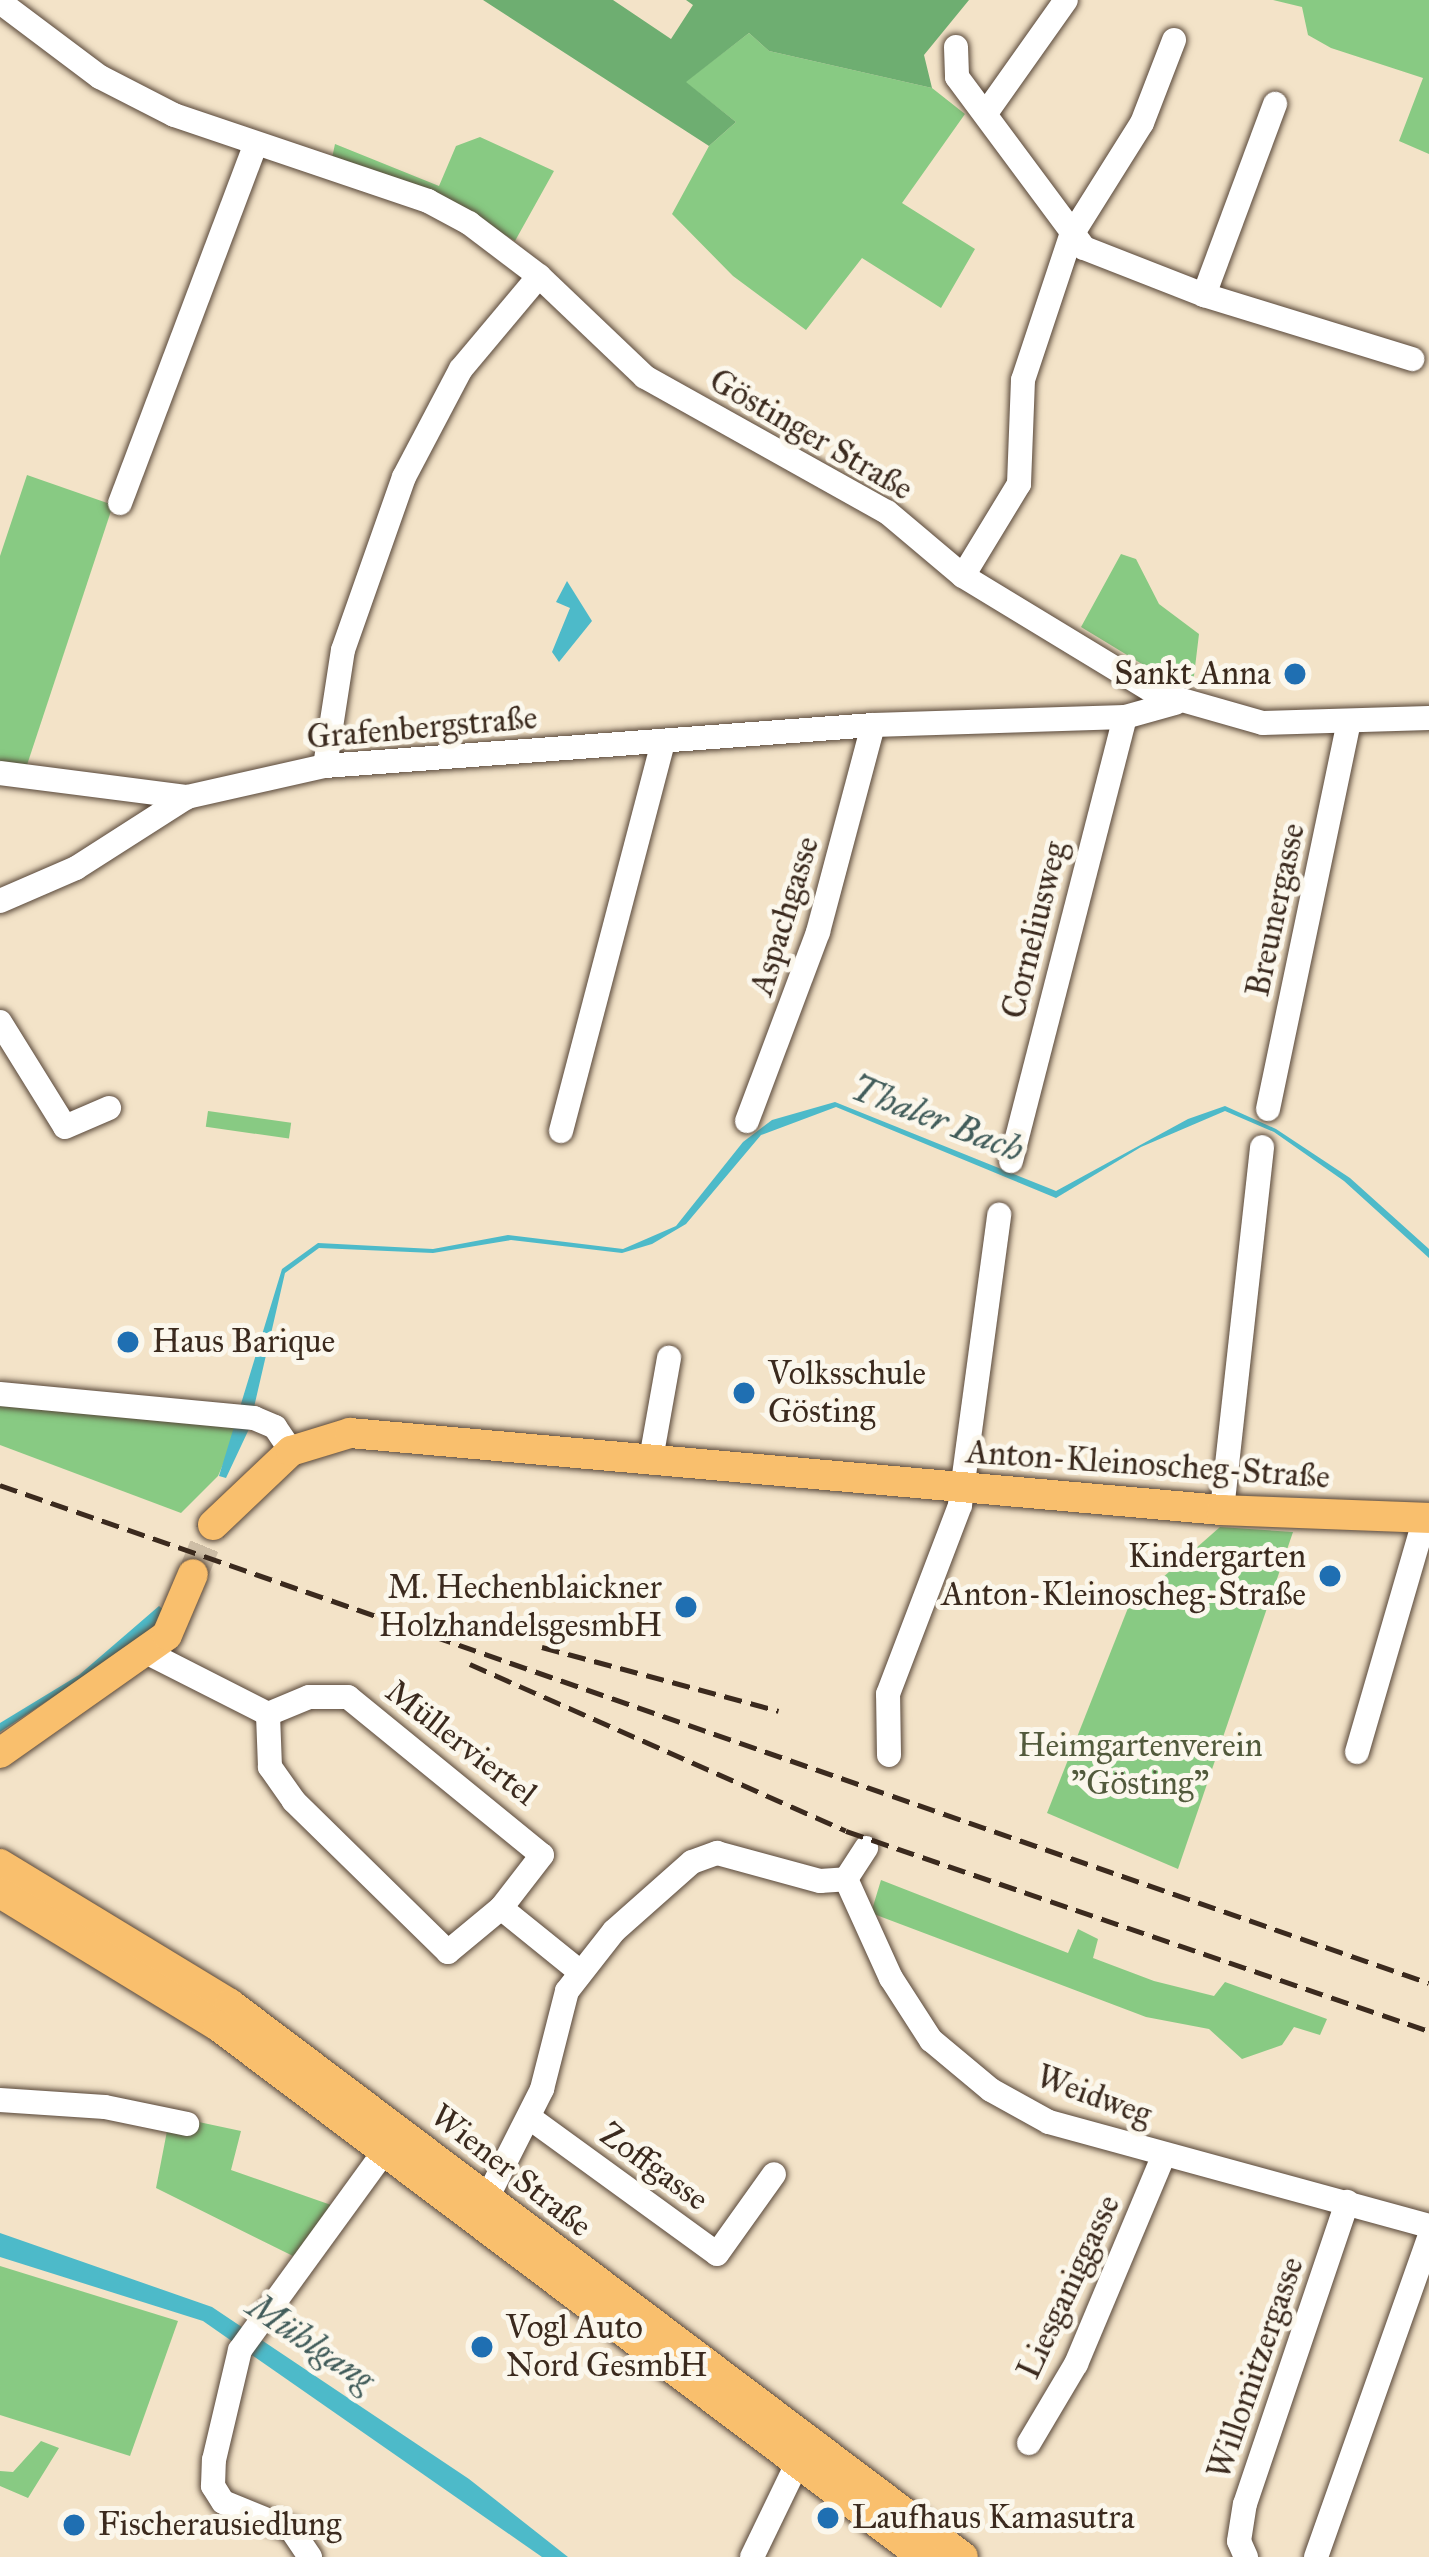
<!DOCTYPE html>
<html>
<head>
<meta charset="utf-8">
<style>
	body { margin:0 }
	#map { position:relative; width:1429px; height:2557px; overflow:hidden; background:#f3e3c8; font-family:"IM FELL Great Primer",serif }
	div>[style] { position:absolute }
	.green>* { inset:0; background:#88ca83; transform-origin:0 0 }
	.forest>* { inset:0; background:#6eae71 }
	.water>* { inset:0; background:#4dbac9 }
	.major-tunnel>* { height:30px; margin-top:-15px; transform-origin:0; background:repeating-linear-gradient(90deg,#cebea6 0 30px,transparent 0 45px) }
	.roads { filter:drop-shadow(0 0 3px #574638) drop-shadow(0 0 3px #574638) }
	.minor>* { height:24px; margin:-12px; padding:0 12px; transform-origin:12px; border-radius:12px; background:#fff }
	.major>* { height:30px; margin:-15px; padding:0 15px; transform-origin:15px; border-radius:15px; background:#f9bf6d }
	.rail>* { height:4.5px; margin-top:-2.25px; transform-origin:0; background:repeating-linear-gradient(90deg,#3b2a1e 0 18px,transparent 0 27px) }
	.dots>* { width:33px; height:33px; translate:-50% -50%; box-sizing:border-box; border:6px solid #fbf7ec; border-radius:50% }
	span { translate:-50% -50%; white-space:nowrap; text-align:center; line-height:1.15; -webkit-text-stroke:10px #fbf7ec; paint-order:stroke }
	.street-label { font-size:33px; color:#3b2a1e }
	.poi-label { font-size:33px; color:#3b2a1e }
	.right { translate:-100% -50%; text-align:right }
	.left { translate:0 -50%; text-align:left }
	.park-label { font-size:33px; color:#525a3c }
	.water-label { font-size:36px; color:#415c5a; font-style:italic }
</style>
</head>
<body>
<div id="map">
	<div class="green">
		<i style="clip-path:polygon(1273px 0,1429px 0,1429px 154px,1399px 141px,1423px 78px,1331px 48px,1308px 35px,1302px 7px)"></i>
		<i style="clip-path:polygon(749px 33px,769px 51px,932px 88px,965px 114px,902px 203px,975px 249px,941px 308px,862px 258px,806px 330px,733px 276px,672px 214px,709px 146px,736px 122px,685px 82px)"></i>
		<i style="clip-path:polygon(480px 137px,554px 171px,515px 241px,478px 218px,332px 158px,335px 144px,439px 186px,456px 146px)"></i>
		<i style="clip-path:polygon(27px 475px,113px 505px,27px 765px,0 763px,0 556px)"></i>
		<i style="clip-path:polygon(1121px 554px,1136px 559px,1159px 604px,1199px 634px,1193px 684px,1160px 675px,1081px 627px)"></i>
		<i style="left:208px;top:1111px;width:84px;height:16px;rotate:8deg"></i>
		<i style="clip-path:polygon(0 1402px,240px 1425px,218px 1476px,181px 1513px,0 1445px)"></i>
		<i style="clip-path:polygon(1220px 1527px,1293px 1532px,1178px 1869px,1047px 1813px,1128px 1608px)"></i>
		<i style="clip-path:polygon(881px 1880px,1068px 1953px,1078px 1929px,1098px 1939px,1093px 1958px,1154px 1981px,1214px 1996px,1225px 1982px,1327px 2019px,1320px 2035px,1294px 2027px,1282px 2045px,1242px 2059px,1209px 2029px,1146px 2017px,871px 1913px)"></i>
		<i style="clip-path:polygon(194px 2121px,241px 2131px,231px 2170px,334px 2206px,293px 2256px,156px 2188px,167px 2131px)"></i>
		<i style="clip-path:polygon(0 2266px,178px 2321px,130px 2456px,0 2415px)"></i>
		<i style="clip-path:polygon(41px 2441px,59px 2448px,28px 2498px,0 2486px,0 2471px,13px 2472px)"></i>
	</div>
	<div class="forest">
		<i style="clip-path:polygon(483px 0,613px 0,671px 39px,693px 5px,686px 0,969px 0,924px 55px,932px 88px,769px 51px,749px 33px,686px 82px,736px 122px,709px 146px)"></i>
	</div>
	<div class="water">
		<i style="clip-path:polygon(567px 581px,592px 621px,559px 662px,552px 652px,570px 608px,556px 602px)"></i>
		<i style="clip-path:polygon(835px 1102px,1056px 1191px,1188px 1119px,1225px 1106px,1276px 1129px,1350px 1178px,1429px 1249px,1429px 1258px,1344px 1181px,1274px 1132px,1225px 1111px,1141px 1147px,1056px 1198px,836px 1107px,761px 1135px,686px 1224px,652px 1244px,622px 1253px,511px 1240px,433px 1253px,319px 1248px,285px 1273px,249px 1429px,226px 1478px,219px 1476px,282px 1269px,318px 1243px,433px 1249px,508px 1235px,623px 1249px,676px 1226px,743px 1142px,772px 1120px)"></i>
		<i style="clip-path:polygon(159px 1606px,166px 1612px,144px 1637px,0 1732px,0 1723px,79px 1675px)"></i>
		<i style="clip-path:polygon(0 2233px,212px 2307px,469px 2479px,568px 2557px,542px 2557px,203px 2321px,0 2257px)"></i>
	</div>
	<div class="major-tunnel">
		<i style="left:193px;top:1574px;width:53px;rotate:-67.8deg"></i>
	</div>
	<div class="roads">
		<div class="minor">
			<i style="left:0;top:2px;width:125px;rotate:36.9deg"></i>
			<i style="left:100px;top:77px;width:83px;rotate:27.2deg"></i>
			<i style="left:174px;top:115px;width:268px;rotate:18.7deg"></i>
			<i style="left:428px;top:201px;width:47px;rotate:28.2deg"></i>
			<i style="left:469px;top:223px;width:88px;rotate:37.1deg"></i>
			<i style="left:539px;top:276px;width:146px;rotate:43.6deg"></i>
			<i style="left:645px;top:377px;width:277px;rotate:29.2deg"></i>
			<i style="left:887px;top:512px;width:99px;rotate:40.1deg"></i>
			<i style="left:963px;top:576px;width:223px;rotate:31.3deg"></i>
			<i style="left:1154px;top:692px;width:113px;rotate:15.9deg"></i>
			<i style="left:1263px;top:723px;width:166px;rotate:-1.7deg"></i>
			<i style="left:956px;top:47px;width:30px;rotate:88deg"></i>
			<i style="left:957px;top:77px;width:213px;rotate:53.4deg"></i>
			<i style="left:1084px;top:248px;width:129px;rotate:21.4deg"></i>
			<i style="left:1204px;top:295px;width:218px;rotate:17.1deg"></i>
			<i style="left:986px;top:113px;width:138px;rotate:-54.7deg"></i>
			<i style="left:1204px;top:295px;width:204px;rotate:-69.6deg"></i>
			<i style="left:120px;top:503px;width:383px;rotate:-69.3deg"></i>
			<i style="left:963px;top:576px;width:108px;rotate:-58.7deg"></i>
			<i style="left:1019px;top:484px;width:104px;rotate:-87.8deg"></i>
			<i style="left:1023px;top:380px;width:152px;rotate:-71.6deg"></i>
			<i style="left:1071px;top:236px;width:133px;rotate:-57.9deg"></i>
			<i style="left:1142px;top:123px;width:89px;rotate:-68.9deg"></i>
			<i style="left:325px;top:766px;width:117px;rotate:-81.2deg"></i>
			<i style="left:343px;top:650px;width:183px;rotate:-70.6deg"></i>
			<i style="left:404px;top:477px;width:122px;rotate:-62.2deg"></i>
			<i style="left:461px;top:369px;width:121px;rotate:-50deg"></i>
			<i style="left:0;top:773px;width:189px;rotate:7.3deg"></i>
			<i style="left:0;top:901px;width:83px;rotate:-23.5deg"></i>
			<i style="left:76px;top:868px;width:132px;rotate:-32.6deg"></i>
			<i style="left:187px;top:797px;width:141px;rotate:-12.7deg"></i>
			<i style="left:325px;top:766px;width:550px;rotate:-4.28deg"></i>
			<i style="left:873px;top:725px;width:252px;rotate:-1.8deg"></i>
			<i style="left:1125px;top:717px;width:52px;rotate:-15.6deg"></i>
			<i style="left:0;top:1022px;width:123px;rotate:58.2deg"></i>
			<i style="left:65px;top:1127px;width:48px;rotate:-23.4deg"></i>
			<i style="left:1268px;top:1109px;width:392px;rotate:-78.2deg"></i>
			<i style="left:747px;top:1121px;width:202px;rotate:-69.4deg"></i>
			<i style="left:818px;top:932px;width:214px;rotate:-75.1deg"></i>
			<i style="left:561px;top:1131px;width:403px;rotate:-75.3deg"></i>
			<i style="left:1011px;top:1161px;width:458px;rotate:-75.6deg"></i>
			<i style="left:0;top:1394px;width:255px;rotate:5.4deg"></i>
			<i style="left:254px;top:1418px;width:23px;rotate:23deg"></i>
			<i style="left:275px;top:1427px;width:29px;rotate:56deg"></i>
			<i style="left:651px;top:1459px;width:103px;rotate:-79.9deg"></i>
			<i style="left:1222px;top:1510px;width:365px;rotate:-83.7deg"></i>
			<i style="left:148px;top:1653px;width:135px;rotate:26.9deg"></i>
			<i style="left:268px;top:1714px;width:44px;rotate:-22.5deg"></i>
			<i style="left:309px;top:1697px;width:39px"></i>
			<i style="left:348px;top:1697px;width:250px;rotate:39.2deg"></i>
			<i style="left:542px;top:1855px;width:67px;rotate:127.7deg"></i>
			<i style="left:501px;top:1908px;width:69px;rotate:140.3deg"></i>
			<i style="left:448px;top:1952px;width:216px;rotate:-135.6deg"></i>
			<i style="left:294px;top:1801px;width:42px;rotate:-125.2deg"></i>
			<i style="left:270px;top:1767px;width:53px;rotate:-92.2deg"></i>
			<i style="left:1357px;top:1752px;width:244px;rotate:-73.8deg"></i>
			<i style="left:889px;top:1755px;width:61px;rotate:-90.9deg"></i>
			<i style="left:888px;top:1694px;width:202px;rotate:-69.1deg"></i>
			<i style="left:960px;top:1505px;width:293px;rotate:-82.3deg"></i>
			<i style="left:846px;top:1879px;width:109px;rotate:65.6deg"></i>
			<i style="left:891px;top:1978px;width:74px;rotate:57.2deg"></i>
			<i style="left:931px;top:2040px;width:78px;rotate:39.8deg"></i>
			<i style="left:991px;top:2090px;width:66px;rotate:28.9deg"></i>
			<i style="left:1049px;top:2122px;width:394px;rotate:15.3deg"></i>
			<i style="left:501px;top:1908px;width:100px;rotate:38.9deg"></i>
			<i style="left:0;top:2100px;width:105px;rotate:3.8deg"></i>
			<i style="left:105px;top:2107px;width:84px;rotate:11.7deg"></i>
			<i style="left:530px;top:2118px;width:231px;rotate:36deg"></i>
			<i style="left:717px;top:2254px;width:98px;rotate:-54.5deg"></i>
			<i style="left:481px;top:2210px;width:136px;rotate:-63.2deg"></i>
			<i style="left:542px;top:2089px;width:101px;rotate:-75.7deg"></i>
			<i style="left:567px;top:1991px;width:76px;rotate:-51.9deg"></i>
			<i style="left:614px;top:1931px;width:104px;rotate:-41.5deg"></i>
			<i style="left:692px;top:1862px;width:27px;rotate:-20deg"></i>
			<i style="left:717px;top:1853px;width:107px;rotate:15.2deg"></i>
			<i style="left:820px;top:1881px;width:26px;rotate:-4deg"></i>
			<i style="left:846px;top:1879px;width:37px;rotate:-57deg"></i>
			<i style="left:1029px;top:2443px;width:92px;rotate:-59.3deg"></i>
			<i style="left:1076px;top:2364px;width:227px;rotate:-67.2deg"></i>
			<i style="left:310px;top:2557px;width:32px;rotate:-124deg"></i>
			<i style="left:292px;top:2530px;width:74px;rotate:-157.9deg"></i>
			<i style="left:223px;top:2502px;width:19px;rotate:-122deg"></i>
			<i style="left:213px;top:2486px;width:26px;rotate:-88deg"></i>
			<i style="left:214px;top:2460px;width:113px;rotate:-76.7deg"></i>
			<i style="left:240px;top:2350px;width:245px;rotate:-54deg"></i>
			<i style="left:752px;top:2557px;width:106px;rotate:-64.2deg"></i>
			<i style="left:1246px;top:2557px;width:17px;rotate:-114deg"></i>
			<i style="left:1239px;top:2541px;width:37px;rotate:-81deg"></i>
			<i style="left:1245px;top:2504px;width:319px;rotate:-71.3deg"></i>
			<i style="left:1316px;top:2557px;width:338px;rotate:-70.5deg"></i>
		</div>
		<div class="major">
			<i style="left:213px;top:1525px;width:108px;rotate:-43.5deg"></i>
			<i style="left:291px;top:1451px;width:62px;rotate:-17deg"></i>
			<i style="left:350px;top:1433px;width:875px;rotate:5.05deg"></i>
			<i style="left:1222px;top:1510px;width:207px;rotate:2.2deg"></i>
			<i style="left:0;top:1753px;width:204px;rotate:-35.2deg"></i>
			<i style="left:167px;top:1635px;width:66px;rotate:-66.9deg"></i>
			<i style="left:0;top:1864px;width:269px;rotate:31.3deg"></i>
			<i style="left:230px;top:2004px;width:918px;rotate:37.03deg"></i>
			<i style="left:0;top:1893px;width:255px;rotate:31.4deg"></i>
			<i style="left:218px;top:2026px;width:883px;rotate:36.99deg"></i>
		</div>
	</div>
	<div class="rail">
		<i style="left:0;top:1485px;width:1513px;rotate:19.21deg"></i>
		<i style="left:542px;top:1647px;width:245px;rotate:15.1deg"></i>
		<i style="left:470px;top:1664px;width:411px;rotate:23.9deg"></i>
		<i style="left:846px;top:1831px;width:616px;rotate:18.93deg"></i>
	</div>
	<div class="dots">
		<i style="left:1295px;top:674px;background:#1f6fb2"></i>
		<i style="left:128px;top:1342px;background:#1f6fb2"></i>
		<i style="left:744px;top:1393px;background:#1f6fb2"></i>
		<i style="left:1330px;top:1576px;background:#1f6fb2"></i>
		<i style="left:686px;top:1607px;background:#1f6fb2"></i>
		<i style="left:482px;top:2347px;background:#1f6fb2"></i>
		<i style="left:828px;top:2518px;background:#1f6fb2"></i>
		<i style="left:74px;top:2525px;background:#1f6fb2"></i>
	</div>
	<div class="street-label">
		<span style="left:811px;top:435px;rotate:30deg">Göstinger Straße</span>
		<span style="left:422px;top:728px;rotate:-5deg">Grafenbergstraße</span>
		<span style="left:1276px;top:910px;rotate:-78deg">Breunergasse</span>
		<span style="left:785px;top:916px;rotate:-73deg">Aspachgasse</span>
		<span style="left:1035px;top:930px;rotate:-76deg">Corneliusweg</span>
		<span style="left:1148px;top:1465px;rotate:4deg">Anton-Kleinoscheg-Straße</span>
		<span style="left:461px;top:1743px;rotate:38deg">Müllerviertel</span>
		<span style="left:1094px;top:2096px;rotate:20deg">Weidweg</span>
		<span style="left:654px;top:2167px;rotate:36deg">Zoffgasse</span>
		<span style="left:511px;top:2171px;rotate:38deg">Wiener Straße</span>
		<span style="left:1069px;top:2287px;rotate:-65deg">Liesganiggasse</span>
		<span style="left:1256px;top:2368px;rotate:-71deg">Willomitzergasse</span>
	</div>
	<div class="poi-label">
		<span class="right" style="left:1271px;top:674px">Sankt Anna</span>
		<span class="left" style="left:152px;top:1342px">Haus Barique</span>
		<span class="left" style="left:768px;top:1393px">Volksschule<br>Gösting</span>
		<span class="right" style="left:1306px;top:1576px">Kindergarten<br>Anton-Kleinoscheg-Straße</span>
		<span class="right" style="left:662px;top:1607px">M. Hechenblaickner<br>HolzhandelsgesmbH</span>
		<span class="left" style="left:506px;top:2347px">Vogl Auto<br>Nord GesmbH</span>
		<span class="left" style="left:852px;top:2518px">Laufhaus Kamasutra</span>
		<span class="left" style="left:98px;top:2525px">Fischerausiedlung</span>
	</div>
	<div class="park-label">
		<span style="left:1140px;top:1765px">Heimgartenverein<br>"Gösting"</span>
	</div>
	<div class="water-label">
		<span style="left:937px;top:1119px;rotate:21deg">Thaler Bach</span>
		<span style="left:311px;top:2343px;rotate:34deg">Mühlgang</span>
	</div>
</div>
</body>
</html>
